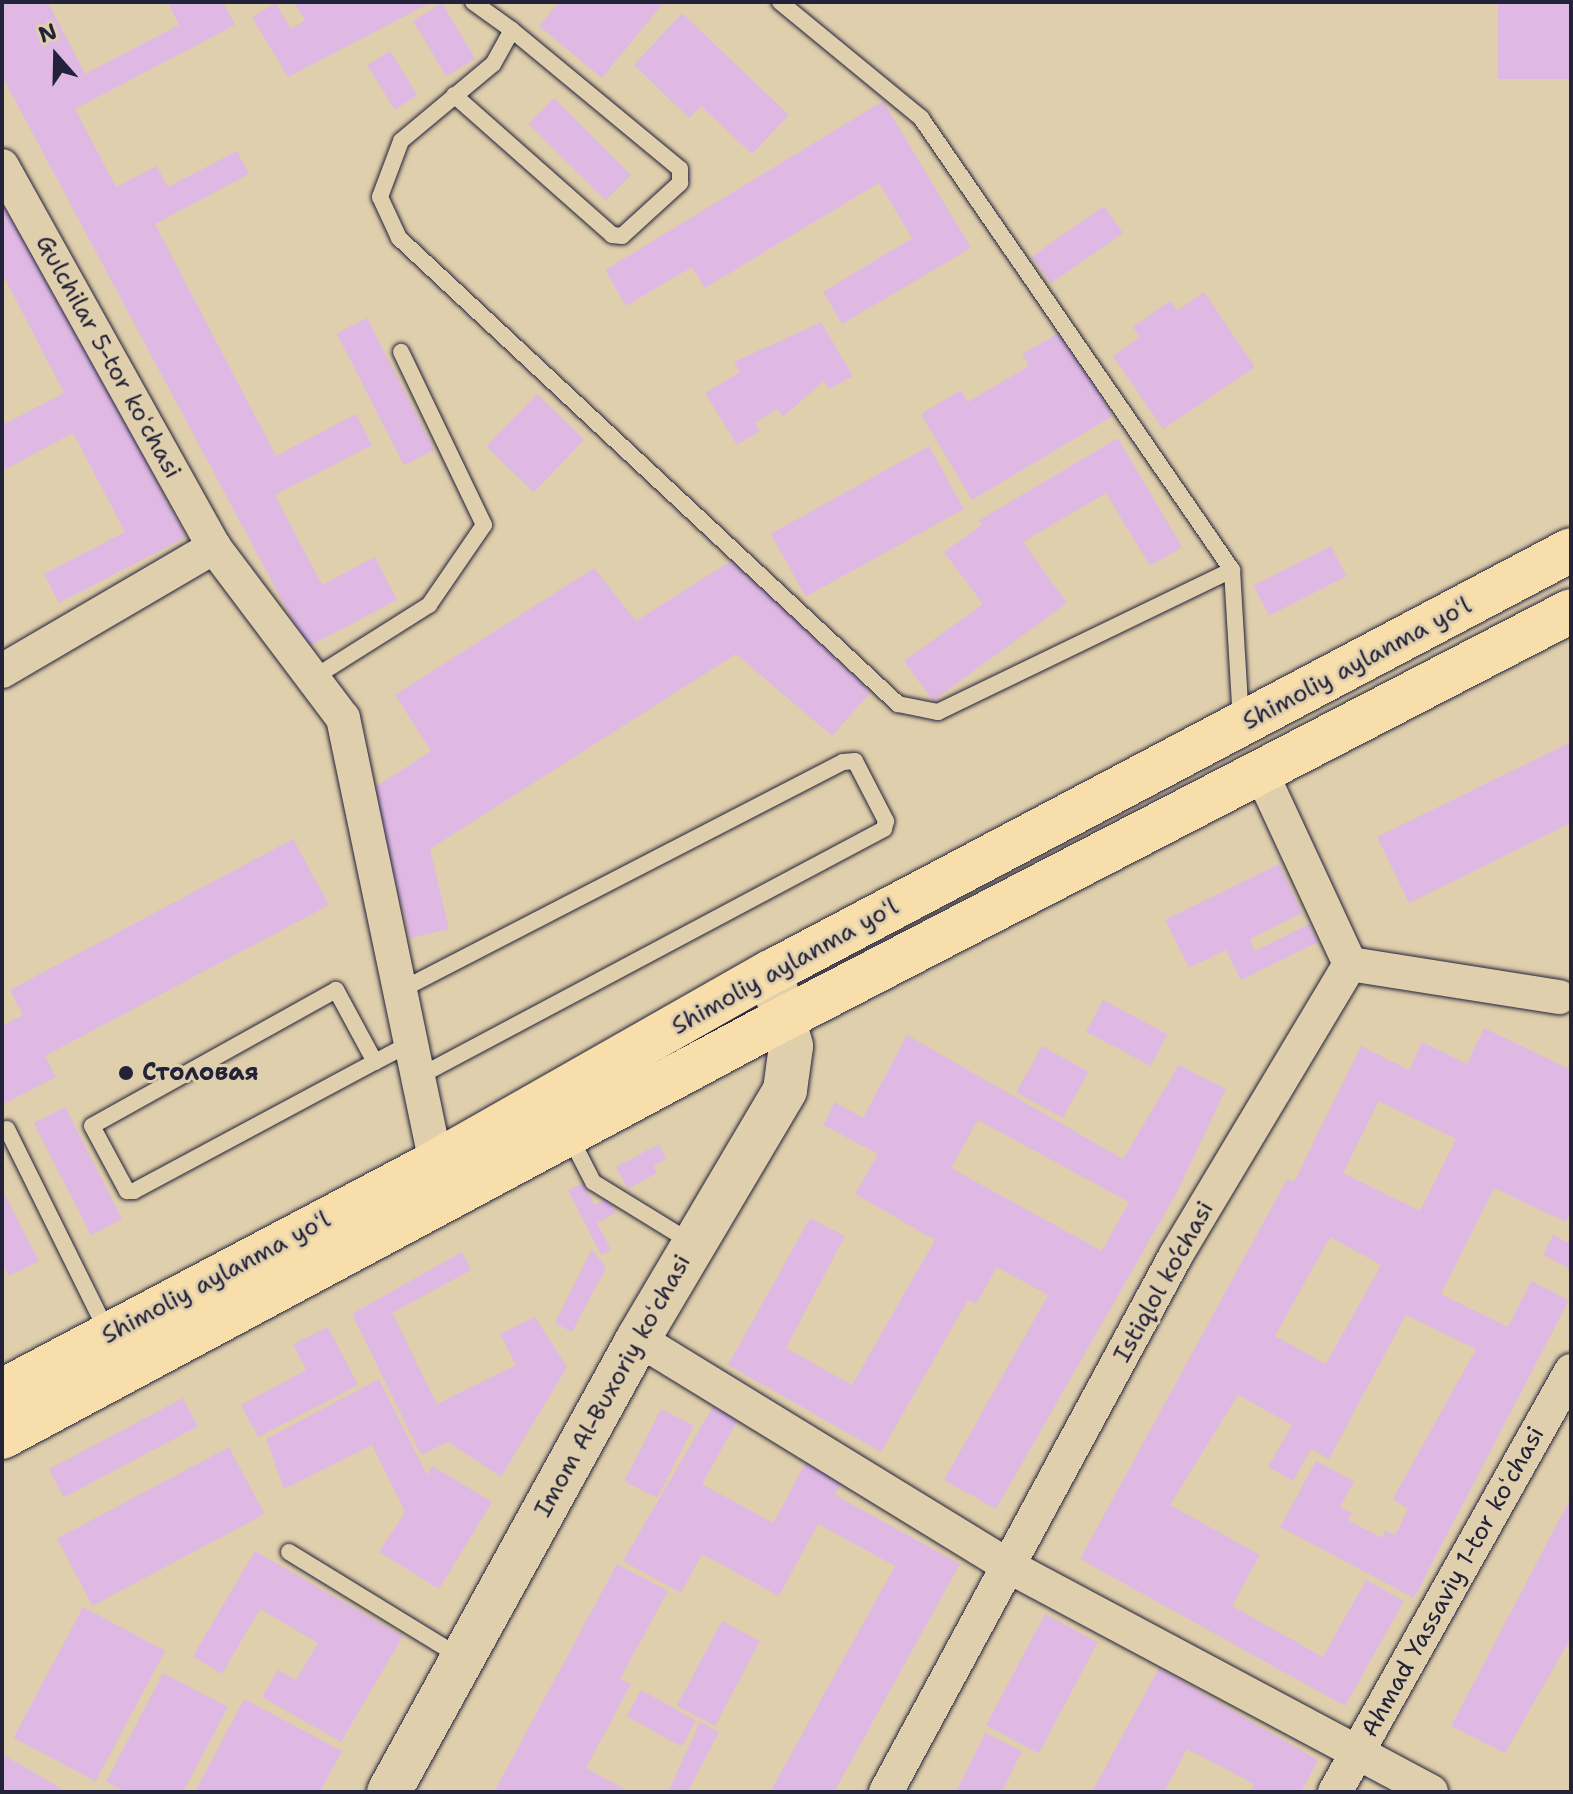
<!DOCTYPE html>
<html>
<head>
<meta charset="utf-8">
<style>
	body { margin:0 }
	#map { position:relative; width:1573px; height:1794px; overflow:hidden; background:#e0cfac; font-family:"Shantell Sans",sans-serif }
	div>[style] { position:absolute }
	.building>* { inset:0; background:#dfb9e3; transform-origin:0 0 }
	.roads { filter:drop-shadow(0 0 2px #22223b) drop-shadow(0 0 2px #22223b) }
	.lane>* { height:16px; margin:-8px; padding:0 8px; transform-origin:8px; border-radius:8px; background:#e0cfac }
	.street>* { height:34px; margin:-17px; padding:0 17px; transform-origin:17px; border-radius:17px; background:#e0cfac }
	.secondary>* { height:44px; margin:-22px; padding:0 22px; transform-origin:22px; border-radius:22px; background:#e0cfac }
	.primary>* { height:44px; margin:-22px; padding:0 22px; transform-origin:22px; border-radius:22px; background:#f8deab }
	.dots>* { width:22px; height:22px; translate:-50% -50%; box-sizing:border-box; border:4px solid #e0cfac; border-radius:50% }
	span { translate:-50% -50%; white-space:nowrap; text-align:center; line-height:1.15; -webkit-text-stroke:6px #e0cfac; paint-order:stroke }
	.street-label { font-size:24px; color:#22223b }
	.poi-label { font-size:24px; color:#22223b; font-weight:700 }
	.left { translate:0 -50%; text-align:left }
	.frame { position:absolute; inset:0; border:4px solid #22223b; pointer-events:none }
	.north { position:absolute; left:16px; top:16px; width:80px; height:80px; -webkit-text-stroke:6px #e0cfac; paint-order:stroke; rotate:340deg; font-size:22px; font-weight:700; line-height:32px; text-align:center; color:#22223b }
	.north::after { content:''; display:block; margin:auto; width:28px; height:36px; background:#22223b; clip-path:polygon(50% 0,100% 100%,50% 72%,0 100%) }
</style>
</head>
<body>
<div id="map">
	<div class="building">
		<i style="clip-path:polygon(2px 2px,48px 2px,85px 74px,179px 25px,168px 2px,223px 2px,235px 25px,75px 109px,116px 187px,157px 166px,168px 187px,237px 151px,249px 174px,155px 224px,276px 456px,356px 414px,372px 445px,275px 495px,322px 585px,375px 557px,397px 600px,307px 647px,2px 76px)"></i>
		<i style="clip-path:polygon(294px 2px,432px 2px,288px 77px,252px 17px,276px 3px,291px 29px,305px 20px)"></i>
		<i style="clip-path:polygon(559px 2px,664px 2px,602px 78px,539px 26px)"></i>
		<i style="left:1498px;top:2px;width:73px;height:77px"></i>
		<i style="left:442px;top:3px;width:65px;height:34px;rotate:59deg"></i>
		<i style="clip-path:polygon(682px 13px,789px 115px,752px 154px,701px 106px,689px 118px,634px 65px)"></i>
		<i style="left:390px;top:51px;width:52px;height:27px;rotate:58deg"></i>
		<i style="left:554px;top:98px;width:109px;height:36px;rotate:45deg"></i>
		<i style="clip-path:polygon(883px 101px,971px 248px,842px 324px,823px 292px,912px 238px,879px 183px,705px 288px,692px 267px,626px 306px,605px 270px)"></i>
		<i style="clip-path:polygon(2px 186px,186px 537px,59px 603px,44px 574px,125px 532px,73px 433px,2px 471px,2px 425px,64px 393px,2px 273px)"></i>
		<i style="left:1104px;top:206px;width:33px;height:88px;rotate:55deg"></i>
		<i style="clip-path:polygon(1204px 292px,1255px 367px,1163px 429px,1113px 356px,1140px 337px,1133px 327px,1170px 301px,1177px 311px)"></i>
		<i style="left:367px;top:318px;width:148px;height:34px;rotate:63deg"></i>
		<i style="clip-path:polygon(821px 322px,853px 376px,829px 389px,824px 381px,783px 417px,778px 409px,755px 423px,760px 431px,737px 445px,705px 393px,740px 372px,734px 362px)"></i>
		<i style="clip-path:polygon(1063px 331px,1113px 416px,972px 500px,921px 414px,961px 390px,968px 402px,1029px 366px,1022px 354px)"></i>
		<i style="left:537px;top:394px;width:66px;height:73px;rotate:44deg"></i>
		<i style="clip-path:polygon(1118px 438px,1182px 547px,1150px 566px,1106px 493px,1023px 542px,1067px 603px,933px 701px,904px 661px,983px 604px,944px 552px,982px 525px,978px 521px)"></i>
		<i style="left:929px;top:446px;width:72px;height:181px;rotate:61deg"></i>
		<i style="left:1331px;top:546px;width:34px;height:87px;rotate:63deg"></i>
		<i style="clip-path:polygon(732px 560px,871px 692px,832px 736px,736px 654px,430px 849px,449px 929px,410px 938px,372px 789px,431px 751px,395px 695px,594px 568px,636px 621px)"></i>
		<i style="clip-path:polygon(1571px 742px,1571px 823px,1409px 903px,1377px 837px)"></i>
		<i style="clip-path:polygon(293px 839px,329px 905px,45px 1056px,56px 1077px,2px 1105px,2px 1026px,23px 1015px,10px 990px)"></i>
		<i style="clip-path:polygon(1279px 864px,1302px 913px,1250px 939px,1255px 951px,1309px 924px,1318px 942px,1241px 980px,1226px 950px,1189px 968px,1165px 920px)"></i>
		<i style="left:1103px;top:1000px;width:73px;height:36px;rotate:28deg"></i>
		<i style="clip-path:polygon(evenodd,1484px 1028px,1571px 1070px,1571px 1212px,1566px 1222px,1494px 1188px,1441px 1294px,1508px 1327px,1531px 1281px,1569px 1300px,1414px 1598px,1280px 1527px,1316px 1461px,1354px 1481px,1340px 1507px,1352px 1513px,1348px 1520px,1382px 1538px,1385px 1530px,1395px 1535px,1408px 1509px,1393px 1499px,1476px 1349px,1406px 1315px,1329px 1459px,1311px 1449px,1293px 1481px,1268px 1467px,1292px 1425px,1238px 1395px,1170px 1505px,1260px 1555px,1232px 1606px,1323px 1657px,1366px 1580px,1404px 1601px,1345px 1706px,1080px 1559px,1287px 1179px,1294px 1182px,1361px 1046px,1409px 1070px,1422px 1042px,1467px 1064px,1484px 1028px,1379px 1101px,1456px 1139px,1420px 1211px,1343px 1173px,1379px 1101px,1484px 1028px,1330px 1237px,1381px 1265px,1326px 1364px,1275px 1336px,1330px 1237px)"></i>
		<i style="clip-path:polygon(evenodd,907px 1035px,1123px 1159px,1179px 1065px,1226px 1089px,1177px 1192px,996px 1509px,944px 1480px,1048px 1295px,997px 1267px,976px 1304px,968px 1300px,881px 1452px,728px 1365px,810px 1218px,845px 1236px,786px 1348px,852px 1385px,935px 1240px,855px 1194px,878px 1154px,823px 1125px,835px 1102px,863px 1118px,907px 1035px,978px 1120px,1129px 1202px,1102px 1251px,951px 1168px,978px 1120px)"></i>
		<i style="left:1042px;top:1046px;width:53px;height:53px;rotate:29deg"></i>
		<i style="left:65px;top:1107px;width:126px;height:35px;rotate:63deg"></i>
		<i style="clip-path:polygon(659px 1144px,666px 1159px,654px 1166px,657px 1173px,628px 1189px,616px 1167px)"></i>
		<i style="clip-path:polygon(583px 1183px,595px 1205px,608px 1198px,615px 1213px,597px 1223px,611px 1250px,601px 1255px,568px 1190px)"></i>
		<i style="clip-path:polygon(2px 1189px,39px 1261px,9px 1276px,2px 1264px)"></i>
		<i style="clip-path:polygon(1553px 1235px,1571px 1244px,1571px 1269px,1543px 1255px)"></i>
		<i style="clip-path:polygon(592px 1249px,606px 1268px,572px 1332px,555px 1323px)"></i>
		<i style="clip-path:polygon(462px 1252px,471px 1270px,392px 1313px,437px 1404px,516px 1365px,500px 1334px,535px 1317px,567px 1367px,501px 1477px,448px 1442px,421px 1455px,352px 1314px)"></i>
		<i style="clip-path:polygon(328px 1327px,358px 1385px,258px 1437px,241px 1405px,306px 1370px,293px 1344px)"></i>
		<i style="clip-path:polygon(379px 1379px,427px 1475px,432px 1466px,492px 1502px,439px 1589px,379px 1552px,405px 1512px,372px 1445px,284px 1489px,266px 1439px)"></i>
		<i style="left:183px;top:1398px;width:32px;height:152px;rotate:62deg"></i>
		<i style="clip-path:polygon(715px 1403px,740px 1416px,702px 1484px,773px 1523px,810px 1455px,846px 1475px,835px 1495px,960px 1564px,834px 1792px,770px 1792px,895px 1566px,818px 1524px,779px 1596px,702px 1554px,681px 1593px,623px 1561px)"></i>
		<i style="left:661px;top:1409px;width:37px;height:81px;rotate:27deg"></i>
		<i style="left:229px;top:1447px;width:76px;height:195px;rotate:62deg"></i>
		<i style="clip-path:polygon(1571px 1497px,1571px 1638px,1505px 1753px,1451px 1726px)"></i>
		<i style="clip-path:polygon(255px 1551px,403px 1636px,341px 1742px,262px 1697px,278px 1670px,296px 1680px,318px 1643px,260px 1609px,222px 1674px,193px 1656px)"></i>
		<i style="clip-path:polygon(617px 1564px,668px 1591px,620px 1679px,631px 1684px,586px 1768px,630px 1792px,494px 1792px)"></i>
		<i style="left:83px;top:1607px;width:93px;height:148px;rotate:28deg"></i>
		<i style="left:1045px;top:1614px;width:60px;height:126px;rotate:28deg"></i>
		<i style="left:722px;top:1621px;width:43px;height:96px;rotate:28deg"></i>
		<i style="clip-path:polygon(1159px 1668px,1318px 1760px,1301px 1792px,1250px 1792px,1254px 1784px,1187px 1749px,1164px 1792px,1093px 1790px)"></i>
		<i style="clip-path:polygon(163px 1673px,228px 1707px,183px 1792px,127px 1792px,106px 1782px)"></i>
		<i style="left:641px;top:1690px;width:63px;height:30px;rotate:29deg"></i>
		<i style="clip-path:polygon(244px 1699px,342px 1751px,320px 1792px,195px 1792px)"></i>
		<i style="clip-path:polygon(700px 1722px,719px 1732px,688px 1792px,668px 1792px)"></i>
		<i style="clip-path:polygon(985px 1733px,1022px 1751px,1002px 1792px,956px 1792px)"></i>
		<i style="clip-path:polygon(2px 1754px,67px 1792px,2px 1792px)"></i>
	</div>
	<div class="roads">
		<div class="lane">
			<i style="left:473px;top:2px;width:48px;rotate:35.7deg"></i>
			<i style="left:512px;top:30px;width:39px;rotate:119deg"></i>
			<i style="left:493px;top:64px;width:120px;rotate:140.1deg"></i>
			<i style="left:401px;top:141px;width:60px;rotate:110.6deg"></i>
			<i style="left:380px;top:197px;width:45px;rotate:65.1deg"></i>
			<i style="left:399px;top:238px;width:683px;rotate:43.04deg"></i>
			<i style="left:898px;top:704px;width:41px;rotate:11.3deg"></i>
			<i style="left:938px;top:712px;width:326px;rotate:-25.8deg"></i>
			<i style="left:780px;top:2px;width:183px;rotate:39.4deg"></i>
			<i style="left:921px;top:118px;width:549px;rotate:55.47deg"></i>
			<i style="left:1232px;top:570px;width:150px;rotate:86.6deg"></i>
			<i style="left:454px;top:95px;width:211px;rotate:41.5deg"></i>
			<i style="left:612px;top:235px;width:10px;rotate:6deg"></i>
			<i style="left:622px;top:236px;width:79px;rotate:-42.4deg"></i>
			<i style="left:680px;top:183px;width:14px;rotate:-90deg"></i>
			<i style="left:680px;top:169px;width:218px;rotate:-140.4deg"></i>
			<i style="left:310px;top:680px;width:141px;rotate:-32.2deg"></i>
			<i style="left:429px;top:605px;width:97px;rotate:-55.5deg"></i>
			<i style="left:484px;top:525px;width:192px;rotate:-115.6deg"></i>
			<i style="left:401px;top:990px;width:497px;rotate:-27.3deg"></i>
			<i style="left:843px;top:762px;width:12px;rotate:-5deg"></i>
			<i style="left:855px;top:761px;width:68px;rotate:62.7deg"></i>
			<i style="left:886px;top:821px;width:8px;rotate:104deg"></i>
			<i style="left:884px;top:829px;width:528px;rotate:151.98deg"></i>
			<i style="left:375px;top:1062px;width:82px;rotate:-118.4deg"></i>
			<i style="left:336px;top:990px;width:279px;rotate:150.9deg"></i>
			<i style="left:92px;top:1126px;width:74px;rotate:61.7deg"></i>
			<i style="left:127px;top:1191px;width:7px"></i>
			<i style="left:134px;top:1191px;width:273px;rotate:-28.2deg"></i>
			<i style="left:375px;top:1062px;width:41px;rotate:-27.8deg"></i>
			<i style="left:7px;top:1129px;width:228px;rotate:63.7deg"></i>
			<i style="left:569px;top:1135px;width:53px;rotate:62.9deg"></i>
			<i style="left:593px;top:1182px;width:116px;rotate:31.6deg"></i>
			<i style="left:289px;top:1552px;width:203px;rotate:31.5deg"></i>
		</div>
		<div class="street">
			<i style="left:2px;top:166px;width:436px;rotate:60.9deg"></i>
			<i style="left:214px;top:547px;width:214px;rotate:53deg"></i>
			<i style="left:343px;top:718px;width:454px;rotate:78.2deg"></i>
			<i style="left:2px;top:671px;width:246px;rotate:-30.3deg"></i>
			<i style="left:1350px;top:964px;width:212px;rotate:9deg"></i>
			<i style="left:638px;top:1339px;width:439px;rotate:31.5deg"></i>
			<i style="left:1012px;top:1568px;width:475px;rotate:28.1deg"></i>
			<i style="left:886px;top:1792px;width:610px;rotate:-61.63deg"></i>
			<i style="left:1176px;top:1255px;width:339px;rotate:-59.1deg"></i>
			<i style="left:1350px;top:964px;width:212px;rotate:-114.9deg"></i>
			<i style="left:1335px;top:1792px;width:483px;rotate:-60.7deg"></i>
		</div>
		<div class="secondary">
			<i style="left:389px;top:1792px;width:517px;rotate:-61.2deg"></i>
			<i style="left:638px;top:1339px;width:289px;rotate:-59.4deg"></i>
			<i style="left:785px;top:1090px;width:44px;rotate:-82.2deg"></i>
			<i style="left:791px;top:1046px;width:77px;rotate:-105.1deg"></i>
		</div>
		<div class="primary">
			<i style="left:2px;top:1391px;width:491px;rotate:-27.8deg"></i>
			<i style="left:436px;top:1162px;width:385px;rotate:-29.6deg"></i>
			<i style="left:771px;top:972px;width:904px;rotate:-27.81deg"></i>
			<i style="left:2px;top:1437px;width:886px;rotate:-28.16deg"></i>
			<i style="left:783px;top:1019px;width:887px;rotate:-27.37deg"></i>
		</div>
	</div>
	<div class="dots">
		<i style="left:126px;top:1073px;background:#22223b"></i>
	</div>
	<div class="street-label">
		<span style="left:108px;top:357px;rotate:61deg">Gulchilar 5-tor koʻchasi</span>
		<span style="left:1357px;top:664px;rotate:-28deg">Shimoliy aylanma yoʻl</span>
		<span style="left:785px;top:967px;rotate:-29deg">Shimoliy aylanma yoʻl</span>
		<span style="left:216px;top:1278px;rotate:-28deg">Shimoliy aylanma yoʻl</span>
		<span style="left:1164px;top:1282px;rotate:-61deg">Istiqlol ko‘chasi</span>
		<span style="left:613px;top:1386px;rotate:-61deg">Imom Al-Buxoriy koʻchasi</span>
		<span style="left:1453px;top:1582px;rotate:-61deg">Ahmad Yassaviy 1-tor koʻchasi</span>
	</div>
	<div class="poi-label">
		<span class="left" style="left:142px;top:1073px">Столовая</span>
	</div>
	<div class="frame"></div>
	<div class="north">N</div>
</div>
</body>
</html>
